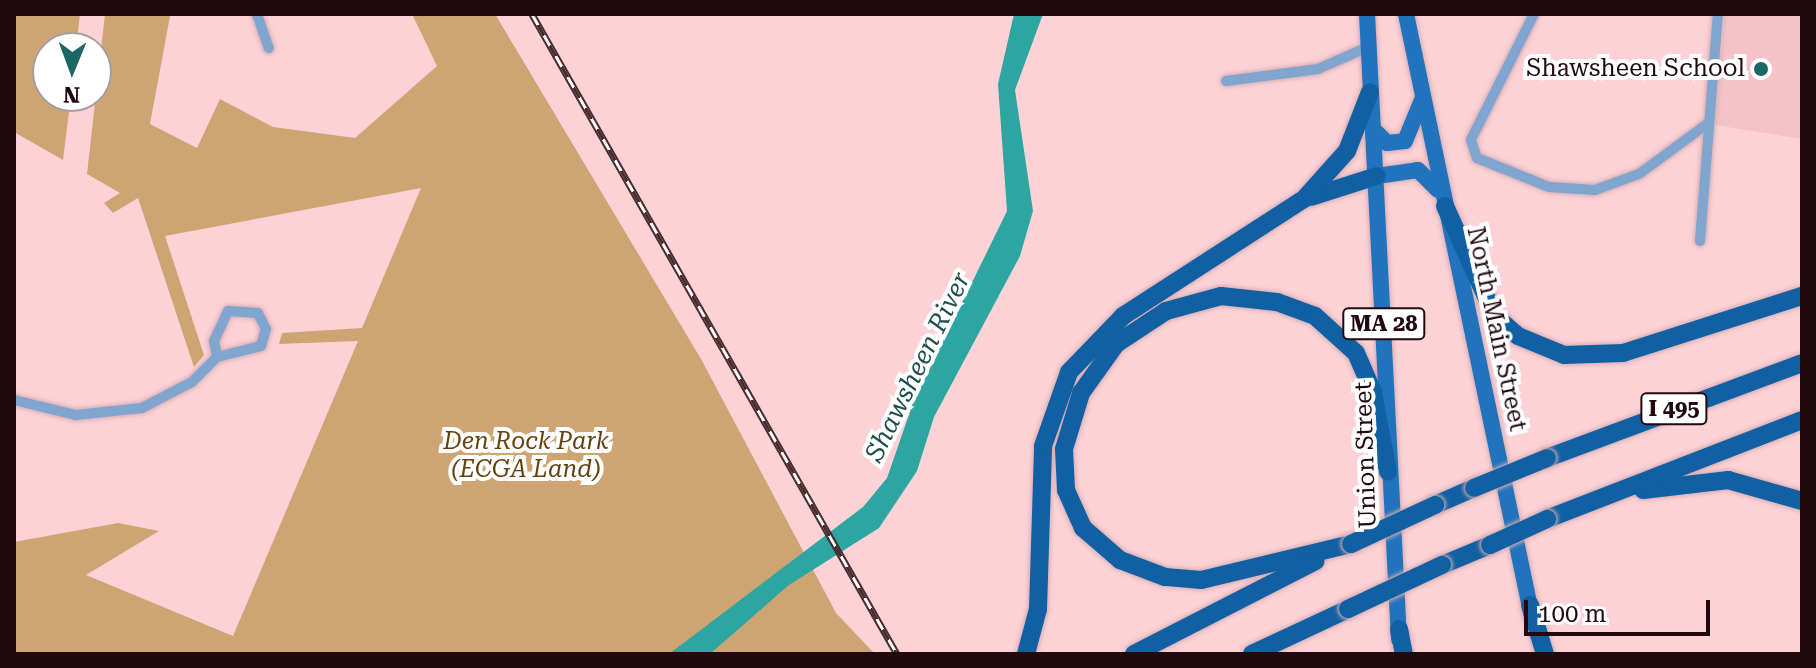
<!DOCTYPE html>
<html>
<head>
<meta charset="utf-8">
<style>
	body { margin:0 }
	#map { position:relative; width:1816px; height:668px; overflow:hidden; background:#fdd2d7; font-family:"Roboto Serif",serif }
	div>[style] { position:absolute }
	.built>* { inset:0; background:#f3c3c8 }
	.green>* { inset:0; background:#cea472 }
	.water>* { inset:0; background:#2da6a1 }
	.roads { filter:drop-shadow(0 0 2px #d5aeb3) drop-shadow(0 0 2px #d5aeb3) }
	.minor>* { height:10px; margin:-5px; padding:0 5px; transform-origin:5px; border-radius:5px; background:#80a6cf }
	.primary>* { height:16px; margin:-8px; padding:0 8px; transform-origin:8px; border-radius:8px; background:#2173bd }
	.motorway>* { height:18px; margin:-9px; padding:0 9px; transform-origin:9px; border-radius:9px; background:#1160a4 }
	.rail>* { height:7px; margin-top:-3.5px; transform-origin:0; background:repeating-linear-gradient(90deg,#fff 0 12px,#462b2f 0 24px); box-sizing:border-box; border-block:2px solid #462b2f }
	.bridges { filter:drop-shadow(0 0 2px #d5aeb3) drop-shadow(0 0 2px #d5aeb3) }
	.motorway-bridge>* { height:18px; margin:-9px; padding:0 9px; transform-origin:9px; border-radius:9px; background:#1160a4 }
	.dots>* { width:22px; height:22px; translate:-50% -50%; box-sizing:border-box; border:4px solid #fff; border-radius:50% }
	span { translate:-50% -50%; white-space:nowrap; text-align:center; line-height:1.15; -webkit-text-stroke:8px #fff; paint-order:stroke }
	.shield-label span { padding:2px 6px; background:#fff; border:2px solid; border-radius:6px; -webkit-text-stroke-width:0 }
	.shield-label { font-size:22px; color:#210a0e; font-weight:700 }
	.poi-label { font-size:24px; color:#210a0e }
	.right { translate:-100% -50%; text-align:right }
	.street-label { font-size:24px; color:#210a0e }
	.park-label { font-size:24px; color:#65410e; font-style:italic }
	.water-label { font-size:26px; color:#1e4f4d; font-style:italic }
	.frame { position:absolute; inset:0; border:16px solid #210a0e; pointer-events:none }
	.north { position:absolute; left:32px; top:32px; width:80px; height:80px; box-sizing:border-box; background:#fff; border:2px solid #a69d9f; border-radius:50%; rotate:181deg; font-size:22px; font-weight:700; line-height:32px; text-align:center; color:#210a0e }
	.north::after { content:''; display:block; margin:auto; width:28px; height:36px; background:#1a6763; clip-path:polygon(50% 0,100% 100%,50% 72%,0 100%) }
	.scale { position:absolute; left:1524px; top:600px; width:186px; height:36px; box-sizing:border-box; border:4px solid #210a0e; border-top:0; padding-left:10px; font-size:24px; line-height:28px; white-space:nowrap; color:#210a0e; -webkit-text-stroke:6px #fff; paint-order:stroke }
</style>
</head>
<body>
<div id="map">
	<div class="built">
		<i style="clip-path:polygon(1725px 14px,1802px 14px,1802px 139px,1715px 125px)"></i>
	</div>
	<div class="green">
		<i style="clip-path:polygon(14px 14px,80px 14px,76px 48px,48px 48px,48px 96px,71px 96px,63px 160px,14px 132px)"></i>
		<i style="clip-path:polygon(105px 14px,170px 16px,150px 124px,197px 148px,220px 99px,273px 127px,355px 138px,437px 66px,412px 14px,495px 14px,701px 359px,836px 613px,875px 654px,14px 654px,14px 542px,118px 523px,159px 531px,86px 575px,233px 636px,358px 341px,279px 344px,282px 333px,362px 328px,421px 188px,165px 236px,204px 355px,194px 367px,138px 198px,113px 213px,104px 203px,120px 193px,87px 174px)"></i>
	</div>
	<div class="water">
		<i style="clip-path:polygon(1014px 14px,1043px 14px,1015px 90px,1033px 211px,1020px 256px,934px 417px,917px 471px,879px 528px,789px 585px,710px 654px,669px 654px,863px 507px,887px 478px,913px 403px,1007px 211px,998px 84px)"></i>
	</div>
	<div class="roads">
		<div class="minor">
			<i style="left:257px;top:14px;width:36px;rotate:71deg"></i>
			<i style="left:1534px;top:14px;width:141px;rotate:116.6deg"></i>
			<i style="left:1471px;top:140px;width:19px;rotate:72deg"></i>
			<i style="left:1477px;top:158px;width:78px;rotate:21.9deg"></i>
			<i style="left:1549px;top:187px;width:46px;rotate:3.7deg"></i>
			<i style="left:1595px;top:190px;width:47px;rotate:-20deg"></i>
			<i style="left:1639px;top:174px;width:84px;rotate:-36.3deg"></i>
			<i style="left:1226px;top:81px;width:93px;rotate:-7.4deg"></i>
			<i style="left:1318px;top:69px;width:55px;rotate:-23.7deg"></i>
			<i style="left:1700px;top:241px;width:228px;rotate:-85.5deg"></i>
			<i style="left:14px;top:400px;width:64px;rotate:13.6deg"></i>
			<i style="left:76px;top:415px;width:66px;rotate:-6.1deg"></i>
			<i style="left:142px;top:408px;width:56px;rotate:-27.5deg"></i>
			<i style="left:192px;top:382px;width:35px;rotate:-45deg"></i>
			<i style="left:217px;top:357px;width:45px;rotate:-14deg"></i>
			<i style="left:261px;top:346px;width:18px;rotate:-74deg"></i>
			<i style="left:266px;top:329px;width:18px;rotate:-117deg"></i>
			<i style="left:258px;top:313px;width:30px;rotate:-176deg"></i>
			<i style="left:228px;top:311px;width:33px;rotate:115deg"></i>
			<i style="left:214px;top:341px;width:16px;rotate:79deg"></i>
		</div>
		<div class="primary">
			<i style="left:1367px;top:14px;width:626px;rotate:87.07deg"></i>
			<i style="left:1406px;top:14px;width:616px;rotate:78.2deg"></i>
			<i style="left:1374px;top:130px;width:18px;rotate:45deg"></i>
			<i style="left:1387px;top:143px;width:18px;rotate:-6deg"></i>
			<i style="left:1405px;top:141px;width:44px;rotate:-67.5deg"></i>
			<i style="left:1377px;top:176px;width:41px;rotate:-8.3deg"></i>
			<i style="left:1418px;top:170px;width:28px;rotate:45deg"></i>
		</div>
		<div class="motorway">
			<i style="left:1311px;top:197px;width:69px;rotate:-17.7deg"></i>
			<i style="left:1445px;top:206px;width:121px;rotate:65.6deg"></i>
			<i style="left:1495px;top:316px;width:30px;rotate:41deg"></i>
			<i style="left:1518px;top:336px;width:50px;rotate:22.4deg"></i>
			<i style="left:1564px;top:355px;width:59px;rotate:-1.9deg"></i>
			<i style="left:1623px;top:353px;width:188px;rotate:-17.7deg"></i>
			<i style="left:1547px;top:458px;width:272px;rotate:-20.4deg"></i>
			<i style="left:1643px;top:490px;width:86px;rotate:-6.7deg"></i>
			<i style="left:1728px;top:480px;width:77px;rotate:15.8deg"></i>
			<i style="left:1435px;top:505px;width:43px;rotate:-23.6deg"></i>
			<i style="left:1547px;top:519px;width:274px;rotate:-21.2deg"></i>
			<i style="left:1351px;top:544px;width:154px;rotate:166.5deg"></i>
			<i style="left:1201px;top:580px;width:36px;rotate:-175deg"></i>
			<i style="left:1165px;top:577px;width:48px;rotate:-159.3deg"></i>
			<i style="left:1120px;top:560px;width:49px;rotate:-139.1deg"></i>
			<i style="left:1083px;top:528px;width:42px;rotate:-114.1deg"></i>
			<i style="left:1066px;top:490px;width:41px;rotate:-92.8deg"></i>
			<i style="left:1064px;top:449px;width:59px;rotate:-73.1deg"></i>
			<i style="left:1081px;top:393px;width:60px;rotate:-54.5deg"></i>
			<i style="left:1116px;top:344px;width:60px;rotate:-33.4deg"></i>
			<i style="left:1166px;top:311px;width:57px;rotate:-15.3deg"></i>
			<i style="left:1221px;top:296px;width:56px;rotate:6.1deg"></i>
			<i style="left:1277px;top:302px;width:40px;rotate:20.2deg"></i>
			<i style="left:1315px;top:316px;width:55px;rotate:42.1deg"></i>
			<i style="left:1356px;top:353px;width:43px;rotate:66.4deg"></i>
			<i style="left:1373px;top:392px;width:81px;rotate:79.4deg"></i>
			<i style="left:1442px;top:565px;width:52px;rotate:-22.6deg"></i>
			<i style="left:1530px;top:605px;width:51px;rotate:73deg"></i>
			<i style="left:1399px;top:629px;width:25px;rotate:79deg"></i>
			<i style="left:1026px;top:654px;width:47px;rotate:-75.1deg"></i>
			<i style="left:1038px;top:609px;width:163px;rotate:-88.2deg"></i>
			<i style="left:1043px;top:446px;width:78px;rotate:-70.6deg"></i>
			<i style="left:1069px;top:372px;width:78px;rotate:-46deg"></i>
			<i style="left:1123px;top:316px;width:216px;rotate:-32.9deg"></i>
			<i style="left:1304px;top:199px;width:64px;rotate:-48.1deg"></i>
			<i style="left:1347px;top:151px;width:63px;rotate:-68.7deg"></i>
			<i style="left:1134px;top:654px;width:204px;rotate:-27.1deg"></i>
			<i style="left:1252px;top:654px;width:106px;rotate:-25.1deg"></i>
		</div>
	</div>
	<div class="rail">
		<i style="left:532px;top:14px;width:737px;rotate:60.3deg"></i>
	</div>
	<div class="bridges">
		<div class="motorway-bridge">
			<i style="left:1474px;top:488px;width:79px;rotate:-22.3deg"></i>
			<i style="left:1351px;top:544px;width:93px;rotate:-24.9deg"></i>
			<i style="left:1490px;top:545px;width:63px;rotate:-24.5deg"></i>
			<i style="left:1348px;top:609px;width:104px;rotate:-25.1deg"></i>
		</div>
	</div>
	<div class="dots">
		<i style="left:1761px;top:69px;background:#1a6763"></i>
	</div>
	<div class="shield-label">
		<span style="left:1384px;top:324px">MA 28</span>
		<span style="left:1674px;top:409px">I 495</span>
	</div>
	<div class="poi-label">
		<span class="right" style="left:1745px;top:69px">Shawsheen School</span>
	</div>
	<div class="street-label">
		<span style="left:1496px;top:329px;rotate:78deg">North Main Street</span>
		<span style="left:1366px;top:455px;rotate:-92deg">Union Street</span>
	</div>
	<div class="park-label">
		<span style="left:526px;top:456px">Den Rock Park<br>(ECGA Land)</span>
	</div>
	<div class="water-label">
		<span style="left:918px;top:367px;rotate:-64deg">Shawsheen River</span>
	</div>
	<div class="frame"></div>
	<div class="north">N</div>
	<div class="scale">100 m</div>
</div>
</body>
</html>
